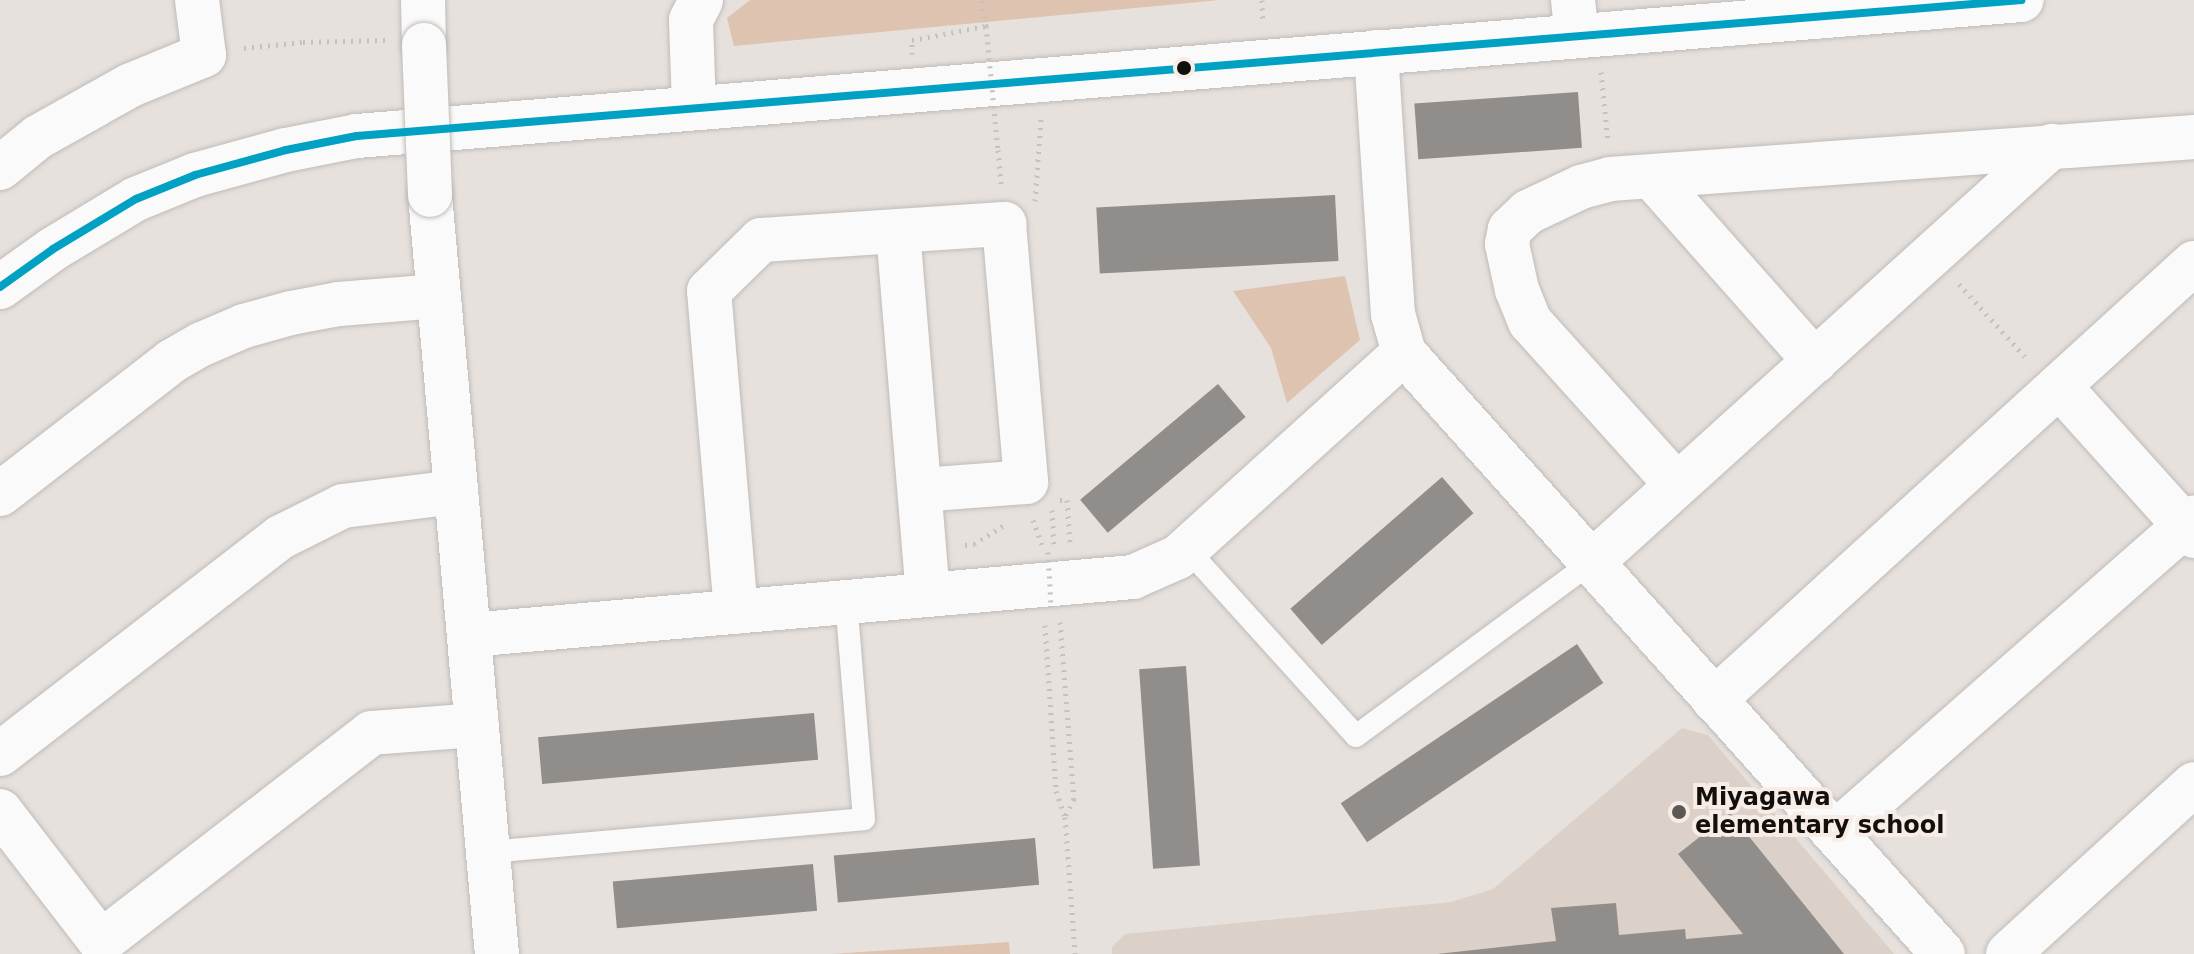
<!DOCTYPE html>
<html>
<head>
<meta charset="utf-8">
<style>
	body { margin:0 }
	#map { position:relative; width:2194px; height:954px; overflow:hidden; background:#e6e1dd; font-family:"DejaVu Sans",sans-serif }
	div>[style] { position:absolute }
	.built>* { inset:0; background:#dcd1c9 }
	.green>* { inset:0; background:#dfc3b1 }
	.building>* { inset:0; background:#918d8a; transform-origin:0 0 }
	.path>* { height:5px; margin-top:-2.5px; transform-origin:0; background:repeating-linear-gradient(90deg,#c3c2c0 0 2px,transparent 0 8px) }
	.roads { filter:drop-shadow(0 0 2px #c0bbb8) drop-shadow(0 0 2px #c0bbb8) }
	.service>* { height:22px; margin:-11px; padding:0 11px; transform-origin:11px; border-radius:11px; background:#fbfafa }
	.minor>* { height:44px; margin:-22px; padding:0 22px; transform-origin:22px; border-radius:22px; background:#fbfafa }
	.tertiary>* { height:44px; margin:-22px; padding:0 22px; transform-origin:22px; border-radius:22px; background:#fbfafa }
	.path-bridge>* { height:5px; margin-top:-2.5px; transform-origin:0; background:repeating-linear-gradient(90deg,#c3c2c0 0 2px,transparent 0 8px) }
	.bridges { filter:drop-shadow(0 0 2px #c0bbb8) drop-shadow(0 0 2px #c0bbb8) }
	.minor-bridge>* { height:44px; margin:-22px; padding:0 22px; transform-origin:22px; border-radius:22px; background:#fbfafa }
	.bus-1>* { height:8px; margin:-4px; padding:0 4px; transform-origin:4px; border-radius:4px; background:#01a1c4 }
	.dots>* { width:22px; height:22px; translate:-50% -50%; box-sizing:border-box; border:4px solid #f7ede6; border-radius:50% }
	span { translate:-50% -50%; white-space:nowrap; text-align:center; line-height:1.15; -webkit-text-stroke:8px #f7ede6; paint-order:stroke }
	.poi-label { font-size:24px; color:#120f0d; font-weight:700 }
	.left { translate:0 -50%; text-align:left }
</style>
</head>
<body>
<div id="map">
	<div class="built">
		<i style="clip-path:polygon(1682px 728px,1708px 735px,1894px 954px,1112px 954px,1112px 947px,1125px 934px,1451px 902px,1493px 889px)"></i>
	</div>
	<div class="green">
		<i style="clip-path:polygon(750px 0,1220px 0,734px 46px,727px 18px)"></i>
		<i style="clip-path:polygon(1345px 276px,1360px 340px,1287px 403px,1271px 348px,1233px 291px)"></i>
		<i style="clip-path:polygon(1009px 942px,1010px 954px,831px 954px)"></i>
	</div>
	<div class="building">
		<i style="left:1578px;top:92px;width:56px;height:164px;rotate:86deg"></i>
		<i style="left:1335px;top:195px;width:66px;height:239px;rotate:87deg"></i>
		<i style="left:1218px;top:384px;width:43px;height:180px;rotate:50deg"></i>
		<i style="left:1442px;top:477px;width:48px;height:201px;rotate:49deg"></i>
		<i style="left:1577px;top:644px;width:47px;height:285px;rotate:56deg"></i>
		<i style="left:1186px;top:666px;width:200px;height:47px;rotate:86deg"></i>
		<i style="left:814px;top:713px;width:47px;height:277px;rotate:85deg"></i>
		<i style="clip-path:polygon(1730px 813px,1844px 954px,1437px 954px,1556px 941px,1551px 908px,1616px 903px,1619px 935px,1685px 929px,1686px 939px,1743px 934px,1678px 854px)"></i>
		<i style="left:1035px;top:838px;width:47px;height:202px;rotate:85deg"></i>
		<i style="left:813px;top:864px;width:47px;height:201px;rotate:85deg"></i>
	</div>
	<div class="path">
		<i style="left:1262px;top:0;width:23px;rotate:88deg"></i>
		<i style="left:244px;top:48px;width:59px;rotate:-5.8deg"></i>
		<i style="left:303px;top:42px;width:83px;rotate:-1.4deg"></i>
		<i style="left:912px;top:54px;width:14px;rotate:-90deg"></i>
		<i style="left:912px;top:40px;width:75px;rotate:-10.7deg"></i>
		<i style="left:986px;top:26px;width:26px;rotate:-101deg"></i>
		<i style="left:1601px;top:72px;width:70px;rotate:84.3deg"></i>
		<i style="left:998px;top:150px;width:35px;rotate:85deg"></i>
		<i style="left:1035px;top:201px;width:82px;rotate:-85.8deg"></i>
		<i style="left:1959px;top:284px;width:103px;rotate:47.8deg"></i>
		<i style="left:1060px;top:500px;width:7px"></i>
		<i style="left:1067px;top:500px;width:43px;rotate:86deg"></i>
		<i style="left:1052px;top:510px;width:34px;rotate:87deg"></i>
		<i style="left:1033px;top:520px;width:29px;rotate:70deg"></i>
		<i style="left:965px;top:545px;width:9px;rotate:-6deg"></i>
		<i style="left:974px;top:544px;width:36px;rotate:-32deg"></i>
		<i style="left:1060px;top:622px;width:178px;rotate:85.5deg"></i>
		<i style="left:1074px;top:799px;width:20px;rotate:117deg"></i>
		<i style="left:1065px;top:817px;width:137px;rotate:85.8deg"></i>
		<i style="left:1045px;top:625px;width:166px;rotate:86.2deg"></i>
		<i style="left:1056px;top:791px;width:28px;rotate:71deg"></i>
	</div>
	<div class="roads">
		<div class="service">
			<i style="left:1187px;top:549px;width:252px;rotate:47.9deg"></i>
			<i style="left:1356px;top:736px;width:292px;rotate:-36.4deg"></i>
			<i style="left:488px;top:852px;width:377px;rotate:-5deg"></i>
			<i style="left:864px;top:819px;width:218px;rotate:-94.7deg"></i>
		</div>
		<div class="minor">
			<i style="left:423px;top:0;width:45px;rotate:88.7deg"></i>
			<i style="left:1573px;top:0;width:36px;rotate:84deg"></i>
			<i style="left:1376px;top:52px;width:263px;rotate:86.3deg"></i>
			<i style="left:1393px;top:314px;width:41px;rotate:74.2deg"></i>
			<i style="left:1404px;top:353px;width:807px;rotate:48.11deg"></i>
			<i style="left:694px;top:107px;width:87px;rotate:-92deg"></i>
			<i style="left:691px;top:20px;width:22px;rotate:-63deg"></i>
			<i style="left:0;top:168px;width:49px;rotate:-39.2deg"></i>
			<i style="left:38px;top:137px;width:65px;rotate:-29.3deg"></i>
			<i style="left:95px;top:105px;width:41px;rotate:-29.1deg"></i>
			<i style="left:131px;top:85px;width:79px;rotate:-22.3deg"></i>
			<i style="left:204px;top:55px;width:55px;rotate:-97.3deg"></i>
			<i style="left:1652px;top:177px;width:246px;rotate:48.5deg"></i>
			<i style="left:430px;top:195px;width:762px;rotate:84.96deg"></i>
			<i style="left:898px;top:231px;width:365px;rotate:85.3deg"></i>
			<i style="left:2059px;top:386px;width:202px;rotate:48deg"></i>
			<i style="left:1677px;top:485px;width:219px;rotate:-132deg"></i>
			<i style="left:1530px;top:322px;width:35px;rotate:-112deg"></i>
			<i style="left:1517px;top:290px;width:47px;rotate:-102.3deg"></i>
			<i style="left:1507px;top:244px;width:15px;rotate:-79deg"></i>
			<i style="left:1510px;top:229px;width:25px;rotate:-43deg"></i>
			<i style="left:1528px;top:212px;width:59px;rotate:-25.3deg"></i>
			<i style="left:1581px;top:187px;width:30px;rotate:-15deg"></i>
			<i style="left:1610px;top:179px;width:586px;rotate:-4.11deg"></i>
			<i style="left:0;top:494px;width:217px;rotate:-37.7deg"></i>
			<i style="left:172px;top:361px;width:34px;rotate:-30deg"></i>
			<i style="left:202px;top:344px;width:46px;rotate:-23.2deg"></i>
			<i style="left:244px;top:326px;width:49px;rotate:-15.5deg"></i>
			<i style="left:291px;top:313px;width:49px;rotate:-10.6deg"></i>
			<i style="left:339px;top:304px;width:100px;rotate:-4.6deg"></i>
			<i style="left:1591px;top:563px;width:622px;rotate:-42.13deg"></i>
			<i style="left:736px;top:612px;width:322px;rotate:-94.8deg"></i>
			<i style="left:709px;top:291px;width:73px;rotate:-44.4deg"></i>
			<i style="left:761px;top:240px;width:244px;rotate:-3.8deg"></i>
			<i style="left:1004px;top:224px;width:259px;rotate:85.1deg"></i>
			<i style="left:1026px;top:482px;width:106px;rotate:175.7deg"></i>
			<i style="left:469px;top:635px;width:667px;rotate:-4.99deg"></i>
			<i style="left:1133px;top:577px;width:49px;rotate:-24deg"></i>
			<i style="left:1178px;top:557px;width:304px;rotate:-42.1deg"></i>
			<i style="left:1714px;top:700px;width:649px;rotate:-42.32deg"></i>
			<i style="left:0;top:754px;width:355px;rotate:-37.7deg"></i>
			<i style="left:281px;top:537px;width:69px;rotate:-26.6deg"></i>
			<i style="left:343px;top:506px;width:114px;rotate:-7.1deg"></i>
			<i style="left:0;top:811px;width:165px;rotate:52.4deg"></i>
			<i style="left:101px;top:942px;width:341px;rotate:-37.7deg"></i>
			<i style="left:371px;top:733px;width:106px;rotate:-4.3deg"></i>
			<i style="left:1835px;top:833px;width:478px;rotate:-41.3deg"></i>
			<i style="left:2008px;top:954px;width:252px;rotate:-42.4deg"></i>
		</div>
		<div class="tertiary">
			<i style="left:0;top:287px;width:65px;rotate:-35.6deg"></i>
			<i style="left:53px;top:249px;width:97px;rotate:-31.1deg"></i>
			<i style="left:136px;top:199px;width:64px;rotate:-22.1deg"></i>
			<i style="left:195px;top:175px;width:94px;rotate:-15.4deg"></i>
			<i style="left:286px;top:150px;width:72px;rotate:-11.2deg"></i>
			<i style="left:357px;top:136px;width:1670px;rotate:-4.67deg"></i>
		</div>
	</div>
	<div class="path-bridge">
		<i style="left:986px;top:26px;width:125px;rotate:84.5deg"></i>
		<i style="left:1048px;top:552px;width:53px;rotate:86.8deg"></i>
	</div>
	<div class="bridges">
		<div class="minor-bridge">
			<i style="left:424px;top:45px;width:150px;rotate:87.7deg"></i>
		</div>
	</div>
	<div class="bus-1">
		<i style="left:0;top:287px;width:65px;rotate:-35.6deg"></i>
		<i style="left:53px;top:249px;width:97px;rotate:-31.1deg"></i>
		<i style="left:136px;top:199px;width:64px;rotate:-22.1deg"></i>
		<i style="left:195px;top:175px;width:94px;rotate:-15.4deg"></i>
		<i style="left:286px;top:150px;width:72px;rotate:-11.2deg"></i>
		<i style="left:357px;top:136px;width:1670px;rotate:-4.67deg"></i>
	</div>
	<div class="dots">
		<i style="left:1184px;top:68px;background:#120f0d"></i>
		<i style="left:1679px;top:812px;background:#5c5856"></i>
	</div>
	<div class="poi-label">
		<span class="left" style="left:1695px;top:812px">Miyagawa<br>elementary school</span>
	</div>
</div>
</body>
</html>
